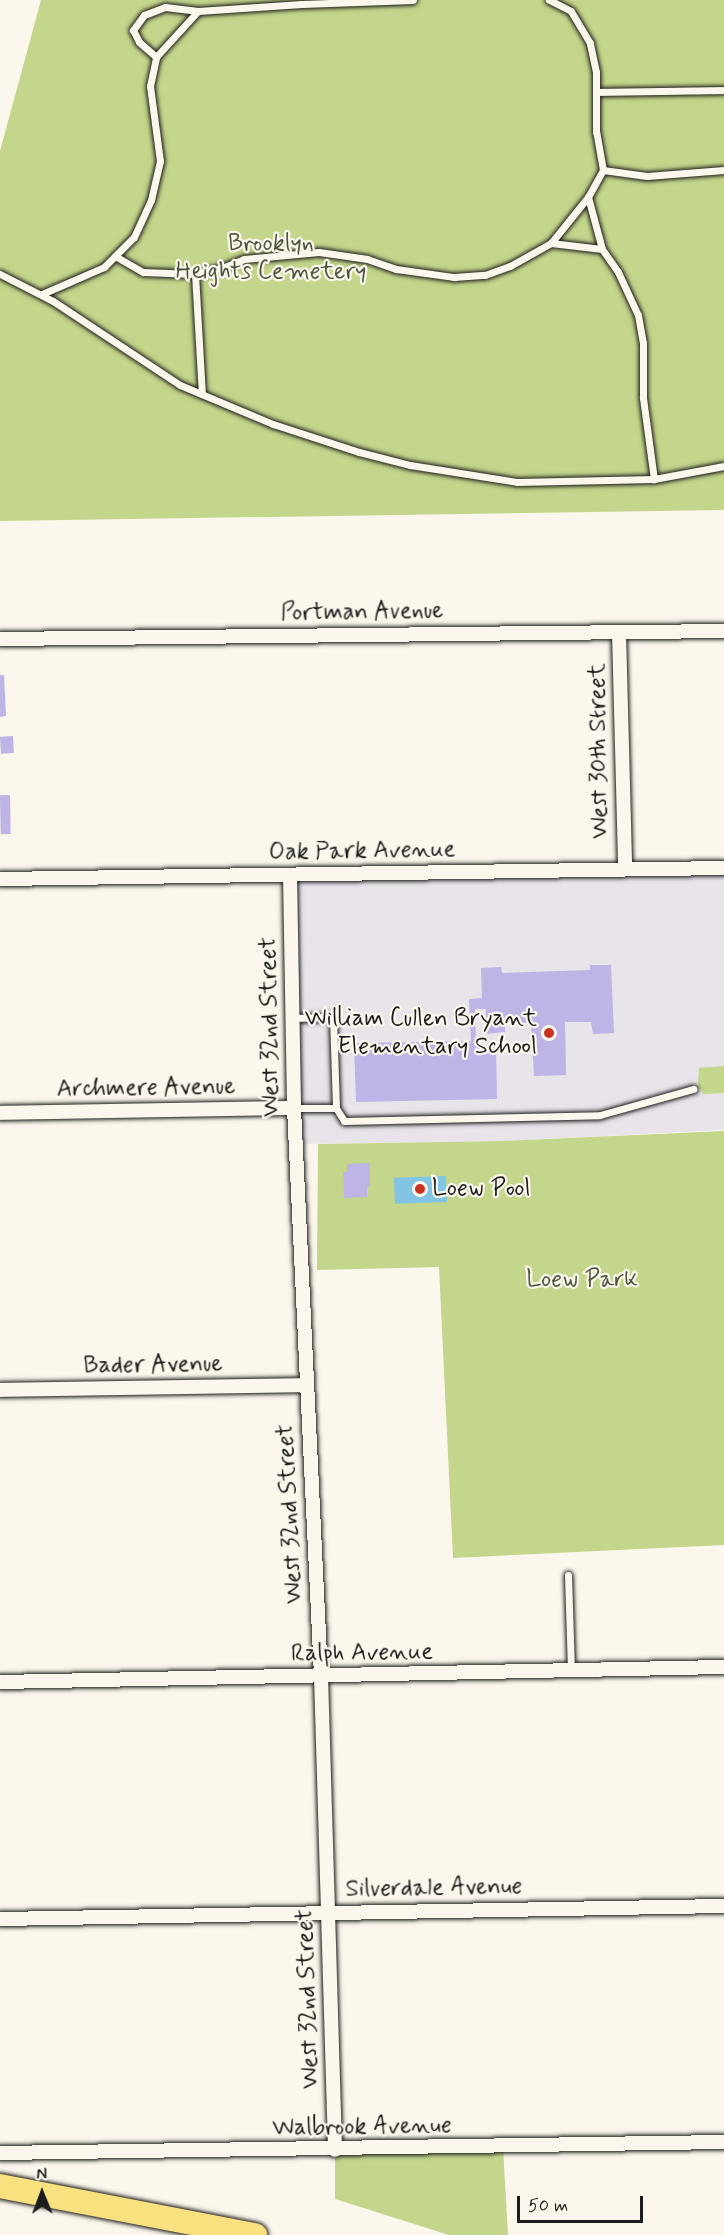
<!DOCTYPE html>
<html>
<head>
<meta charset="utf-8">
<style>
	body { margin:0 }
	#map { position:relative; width:724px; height:2235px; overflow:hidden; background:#fbf7ec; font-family:Mynerve,sans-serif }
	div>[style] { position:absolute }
	.built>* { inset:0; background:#e9e3ea }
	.green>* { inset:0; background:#c4d68b }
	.water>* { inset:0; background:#82c4e3; transform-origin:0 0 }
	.building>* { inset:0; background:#beb4e6; transform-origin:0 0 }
	.roads { filter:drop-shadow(0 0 2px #1c1c1c) drop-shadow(0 0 2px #1c1c1c) }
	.lane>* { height:7px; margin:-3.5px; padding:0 3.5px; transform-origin:3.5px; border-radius:3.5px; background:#fbf7ec }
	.street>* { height:14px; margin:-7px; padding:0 7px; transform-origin:7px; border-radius:7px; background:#fbf7ec }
	.highway>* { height:24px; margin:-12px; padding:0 12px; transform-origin:12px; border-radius:12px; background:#fae180 }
	.dots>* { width:16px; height:16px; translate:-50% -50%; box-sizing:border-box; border:3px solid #fbf7ec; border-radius:50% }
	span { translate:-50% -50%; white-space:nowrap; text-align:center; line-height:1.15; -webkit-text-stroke:4.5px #fbf7ec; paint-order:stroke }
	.park-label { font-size:24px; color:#4e543d }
	.street-label { font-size:24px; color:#1c1c1c }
	.poi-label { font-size:24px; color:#1c1c1c }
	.right { translate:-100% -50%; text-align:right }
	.left { translate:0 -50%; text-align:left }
	.north { position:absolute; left:12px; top:2163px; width:60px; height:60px; -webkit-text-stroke:4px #fbf7ec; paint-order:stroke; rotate:359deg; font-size:16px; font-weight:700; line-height:24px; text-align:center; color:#1c1c1c }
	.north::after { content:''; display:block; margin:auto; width:21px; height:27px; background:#1c1c1c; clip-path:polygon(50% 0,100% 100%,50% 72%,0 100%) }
	.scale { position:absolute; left:517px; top:2196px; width:126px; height:27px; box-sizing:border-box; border:3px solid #1c1c1c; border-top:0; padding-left:8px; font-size:18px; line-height:21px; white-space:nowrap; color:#1c1c1c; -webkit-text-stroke:4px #fbf7ec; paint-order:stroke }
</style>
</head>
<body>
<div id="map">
	<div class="built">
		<i style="clip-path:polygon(724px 868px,724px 1130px,503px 1141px,295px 1144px,290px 875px)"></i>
	</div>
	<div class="green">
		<i style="clip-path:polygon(41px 0,724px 0,724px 510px,0 521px,0 151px)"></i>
		<i style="clip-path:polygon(724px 1066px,724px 1093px,703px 1094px,698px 1086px,699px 1068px)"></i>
		<i style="clip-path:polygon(724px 1131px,724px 1545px,453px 1558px,439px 1267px,317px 1270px,318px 1144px,503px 1141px)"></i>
		<i style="clip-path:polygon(503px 2147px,508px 2235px,449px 2235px,335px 2199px,335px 2150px)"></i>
	</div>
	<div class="water">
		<i style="left:446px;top:1176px;width:26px;height:52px;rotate:88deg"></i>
	</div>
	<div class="building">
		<i style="clip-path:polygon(0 675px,4px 675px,6px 716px,0 717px)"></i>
		<i style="left:13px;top:736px;width:17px;height:13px;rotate:87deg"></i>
		<i style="left:10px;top:795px;width:39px;height:10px;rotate:89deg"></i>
		<i style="clip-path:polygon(590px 965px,611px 965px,614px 1033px,593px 1034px,591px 1022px,565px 1022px,566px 1075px,534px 1076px,531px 1023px,505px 1022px,505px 1032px,485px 1034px,486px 1009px,475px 1009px,476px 1047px,496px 1047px,497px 1099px,356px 1102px,354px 1043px,471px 1041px,469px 999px,482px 998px,481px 968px,501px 967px,502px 973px,590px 970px)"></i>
		<i style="clip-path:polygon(370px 1163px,370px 1187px,367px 1187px,367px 1197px,344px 1198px,343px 1172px,347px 1172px,347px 1164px)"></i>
	</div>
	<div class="roads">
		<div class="lane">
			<i style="left:198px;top:11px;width:104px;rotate:-3.9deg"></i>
			<i style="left:302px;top:4px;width:111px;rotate:-2.1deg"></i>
			<i style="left:597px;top:92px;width:127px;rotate:-0.9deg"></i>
			<i style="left:603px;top:170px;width:44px;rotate:7.8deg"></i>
			<i style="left:647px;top:176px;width:77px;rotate:-4.5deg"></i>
			<i style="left:588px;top:197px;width:54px;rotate:74.9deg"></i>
			<i style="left:602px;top:249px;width:28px;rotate:55deg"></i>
			<i style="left:618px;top:272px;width:47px;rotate:65.1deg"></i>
			<i style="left:638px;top:315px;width:28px;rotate:80deg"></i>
			<i style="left:643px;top:343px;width:55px;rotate:90deg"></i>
			<i style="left:643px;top:398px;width:82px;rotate:82.3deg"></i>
			<i style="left:551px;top:243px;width:51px;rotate:6.7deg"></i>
			<i style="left:115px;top:256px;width:32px;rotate:30deg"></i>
			<i style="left:143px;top:272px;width:52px;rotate:2.2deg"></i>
			<i style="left:195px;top:274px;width:28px;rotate:-13deg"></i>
			<i style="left:222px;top:268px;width:24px;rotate:-22deg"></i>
			<i style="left:244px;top:259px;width:75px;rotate:-5.3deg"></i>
			<i style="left:319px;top:252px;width:49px;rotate:8.3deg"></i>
			<i style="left:367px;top:259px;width:31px;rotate:19deg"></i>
			<i style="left:396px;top:269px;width:59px;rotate:7.9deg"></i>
			<i style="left:454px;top:277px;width:31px;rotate:-4deg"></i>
			<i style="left:485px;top:275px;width:27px;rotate:-20deg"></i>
			<i style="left:510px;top:266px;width:47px;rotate:-29.3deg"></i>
			<i style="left:551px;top:243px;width:59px;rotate:-51.2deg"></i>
			<i style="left:588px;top:197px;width:31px;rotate:-61deg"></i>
			<i style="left:603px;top:170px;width:39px;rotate:-100deg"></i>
			<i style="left:596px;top:132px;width:60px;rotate:-90deg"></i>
			<i style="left:596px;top:72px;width:30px;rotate:-102deg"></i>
			<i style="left:590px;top:43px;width:37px;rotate:-121deg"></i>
			<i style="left:571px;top:11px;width:25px;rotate:-153deg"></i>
			<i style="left:0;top:274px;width:59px;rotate:27deg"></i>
			<i style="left:53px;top:301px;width:152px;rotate:33.5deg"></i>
			<i style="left:180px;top:385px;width:101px;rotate:22.8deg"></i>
			<i style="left:273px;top:424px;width:90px;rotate:18deg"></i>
			<i style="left:359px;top:452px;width:53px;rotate:14.3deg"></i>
			<i style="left:410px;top:465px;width:108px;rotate:9deg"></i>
			<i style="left:517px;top:482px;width:137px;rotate:-1.3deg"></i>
			<i style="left:654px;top:479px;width:71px;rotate:-10.5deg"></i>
			<i style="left:195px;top:274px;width:120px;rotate:86.7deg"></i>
			<i style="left:42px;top:294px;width:68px;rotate:-23.5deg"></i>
			<i style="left:104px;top:267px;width:42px;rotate:-45deg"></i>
			<i style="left:134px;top:237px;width:41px;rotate:-65.3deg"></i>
			<i style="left:151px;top:200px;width:40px;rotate:-77deg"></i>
			<i style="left:160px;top:161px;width:76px;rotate:-97.6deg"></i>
			<i style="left:150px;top:86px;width:30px;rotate:-78deg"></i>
			<i style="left:156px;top:57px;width:62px;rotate:-47.6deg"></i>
			<i style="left:198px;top:11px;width:33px;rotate:-173deg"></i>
			<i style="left:165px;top:7px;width:22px;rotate:159deg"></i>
			<i style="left:144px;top:15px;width:19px;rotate:126deg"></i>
			<i style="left:133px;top:30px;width:13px;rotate:63deg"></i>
			<i style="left:139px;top:42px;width:23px;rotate:41deg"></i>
			<i style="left:292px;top:1018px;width:41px;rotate:-1.4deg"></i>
			<i style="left:333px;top:1017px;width:91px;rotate:88.1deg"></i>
			<i style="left:336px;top:1108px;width:42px;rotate:180deg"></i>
			<i style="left:336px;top:1108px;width:15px;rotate:58deg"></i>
			<i style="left:344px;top:1121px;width:256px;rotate:-1.3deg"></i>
			<i style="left:600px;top:1115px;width:97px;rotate:-15.6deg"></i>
			<i style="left:568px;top:1575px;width:96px;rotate:88.2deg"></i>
		</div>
		<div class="street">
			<i style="left:619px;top:632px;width:237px;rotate:88.5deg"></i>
			<i style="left:0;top:639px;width:724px;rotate:-0.63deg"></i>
			<i style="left:290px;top:875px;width:233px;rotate:89deg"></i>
			<i style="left:294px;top:1108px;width:569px;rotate:87.28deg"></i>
			<i style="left:321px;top:1676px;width:474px;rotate:88.3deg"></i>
			<i style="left:0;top:879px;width:724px;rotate:-0.87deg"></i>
			<i style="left:0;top:1113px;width:294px;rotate:-1deg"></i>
			<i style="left:0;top:1390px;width:306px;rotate:-0.9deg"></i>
			<i style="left:0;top:1682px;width:724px;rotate:-1.19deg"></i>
			<i style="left:0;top:1919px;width:724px;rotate:-1.03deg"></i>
			<i style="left:0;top:2153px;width:724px;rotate:-0.87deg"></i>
		</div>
		<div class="highway">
			<i style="left:0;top:2186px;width:260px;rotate:10.9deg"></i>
		</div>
	</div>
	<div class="dots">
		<i style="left:549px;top:1033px;background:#c8321e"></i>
		<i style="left:420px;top:1189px;background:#c8321e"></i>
	</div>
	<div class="park-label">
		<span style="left:271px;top:258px">Brooklyn<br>Heights Cemetery</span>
		<span style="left:582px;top:1280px">Loew Park</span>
	</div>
	<div class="street-label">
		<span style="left:362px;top:612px;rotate:-1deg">Portman Avenue</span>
		<span style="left:599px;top:751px;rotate:-91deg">West 30th Street</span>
		<span style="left:362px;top:851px;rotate:-1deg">Oak Park Avenue</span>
		<span style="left:270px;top:1027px;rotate:-91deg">West 32nd Street</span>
		<span style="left:146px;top:1088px;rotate:-1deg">Archmere Avenue</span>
		<span style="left:153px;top:1365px;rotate:-1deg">Bader Avenue</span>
		<span style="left:290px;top:1514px;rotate:-93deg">West 32nd Street</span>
		<span style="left:362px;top:1653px;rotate:-1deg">Ralph Avenue</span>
		<span style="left:434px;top:1888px;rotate:-1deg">Silverdale Avenue</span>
		<span style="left:308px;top:1999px;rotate:-92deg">West 32nd Street</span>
		<span style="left:362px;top:2127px;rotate:-1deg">Walbrook Avenue</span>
	</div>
	<div class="poi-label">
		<span class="right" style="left:537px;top:1033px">William Cullen Bryant<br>Elementary School</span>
		<span class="left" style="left:432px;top:1189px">Loew Pool</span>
	</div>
	<div class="north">N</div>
	<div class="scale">50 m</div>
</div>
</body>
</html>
